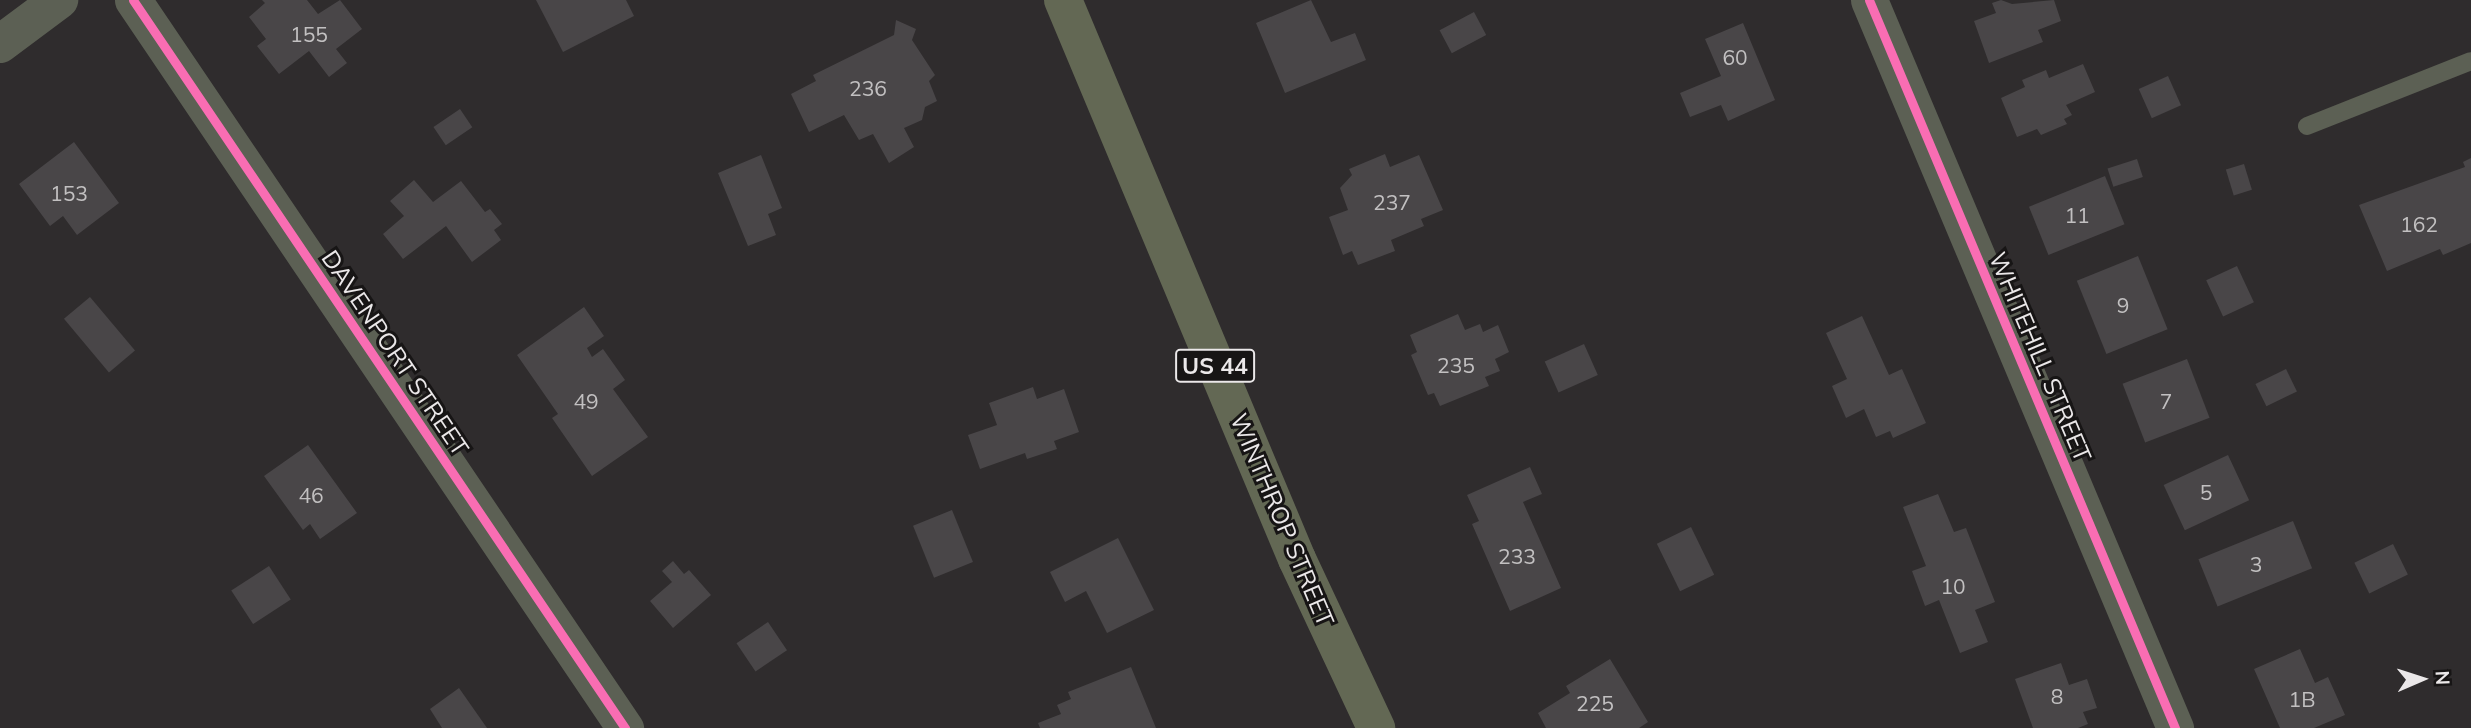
<!DOCTYPE html>
<html>
<head>
<meta charset="utf-8">
<style>
	body { margin:0 }
	#map { position:relative; width:2471px; height:728px; overflow:hidden; background:#2f2c2d; font-family:Mulish,sans-serif }
	div>[style] { position:absolute }
	.building>* { inset:0; background:#494648; transform-origin:0 0 }
	.service>* { height:18px; margin:-9px; padding:0 9px; transform-origin:9px; border-radius:9px; background:#5c6054 }
	.minor>* { height:37px; margin:-18.5px; padding:0 18.5px; transform-origin:18.5px; border-radius:18.5px; background:#5c6054 }
	.tertiary>* { height:38px; margin:-19px; padding:0 19px; transform-origin:19px; border-radius:19px; background:#5c6054 }
	.trunk>* { height:38px; margin:-19px; padding:0 19px; transform-origin:19px; border-radius:19px; background:#636854 }
	.cycleway>* { height:9px; margin:-4.5px; padding:0 4.5px; transform-origin:4.5px; border-radius:4.5px; background:#f96db3 }
	span { translate:-50% -50%; white-space:nowrap; text-align:center; line-height:1.15; -webkit-text-stroke:6px #171515; paint-order:stroke }
	.number-label { font-size:21px; color:#c2c0c1 }
	.number-label span { -webkit-text-stroke-width:0 }
	.shield-label span { padding:2px 5px; background:#171515; border:2px solid; border-radius:5px; -webkit-text-stroke-width:0 }
	.shield-label { font-size:23px; color:#ebe8e9; font-weight:700 }
	.street-label { font-size:24px; color:#ebe8e9 }
	.north { position:absolute; left:2387px; top:644px; width:70px; height:70px; -webkit-text-stroke:5px #171515; paint-order:stroke; rotate:87deg; font-size:19px; font-weight:700; line-height:28px; text-align:center; color:#ebe8e9 }
	.north::after { content:''; display:block; margin:auto; width:24px; height:32px; background:#ebe8e9; clip-path:polygon(50% 0,100% 100%,50% 72%,0 100%) }
</style>
</head>
<body>
<div id="map">
	<div class="building">
		<i style="clip-path:polygon(262px 0,307px 0,318px 14px,340px 0,362px 29px,336px 49px,347px 63px,329px 77px,309px 51px,279px 74px,257px 46px,266px 39px,249px 17px,265px 3px)"></i>
		<i style="clip-path:polygon(536px 0,626px 0,634px 16px,563px 52px)"></i>
		<i style="clip-path:polygon(1311px 0,1331px 42px,1355px 33px,1366px 60px,1285px 93px,1256px 23px)"></i>
		<i style="clip-path:polygon(2001px 0,2012px 4px,2054px 0,2061px 21px,2038px 30px,2043px 42px,1989px 63px,1974px 21px,1996px 13px,1992px 3px)"></i>
		<i style="left:1474px;top:12px;width:26px;height:39px;rotate:62deg"></i>
		<i style="clip-path:polygon(896px 20px,916px 29px,912px 40px,935px 75px,929px 81px,937px 101px,925px 107px,922px 120px,904px 128px,914px 147px,889px 163px,873px 134px,859px 140px,844px 115px,809px 132px,791px 94px,816px 81px,813px 75px,894px 35px)"></i>
		<i style="clip-path:polygon(1743px 23px,1775px 100px,1728px 121px,1721px 105px,1690px 117px,1680px 93px,1721px 76px,1705px 39px)"></i>
		<i style="clip-path:polygon(2083px 64px,2095px 92px,2066px 105px,2072px 115px,2064px 119px,2067px 124px,2041px 135px,2037px 129px,2017px 137px,2001px 98px,2025px 87px,2022px 80px,2046px 70px,2049px 78px)"></i>
		<i style="left:2168px;top:76px;width:32px;height:32px;rotate:66deg"></i>
		<i style="left:460px;top:109px;width:22px;height:32px;rotate:56deg"></i>
		<i style="clip-path:polygon(74px 142px,119px 203px,77px 235px,63px 216px,50px 226px,19px 184px)"></i>
		<i style="clip-path:polygon(1385px 154px,1390px 167px,1419px 155px,1443px 210px,1421px 219px,1424px 226px,1391px 240px,1395px 251px,1358px 265px,1352px 251px,1343px 255px,1329px 217px,1348px 210px,1340px 188px,1352px 175px,1349px 169px)"></i>
		<i style="clip-path:polygon(761px 155px,782px 208px,768px 214px,776px 235px,748px 246px,718px 173px)"></i>
		<i style="clip-path:polygon(2471px 158px,2471px 243px,2443px 255px,2440px 249px,2387px 271px,2359px 205px,2465px 167px,2463px 162px)"></i>
		<i style="left:2137px;top:159px;width:19px;height:31px;rotate:72deg"></i>
		<i style="left:2244px;top:164px;width:27px;height:19px;rotate:73deg"></i>
		<i style="left:2105px;top:176px;width:52px;height:82px;rotate:68deg"></i>
		<i style="clip-path:polygon(414px 180px,433px 202px,461px 181px,485px 212px,490px 209px,502px 224px,494px 230px,501px 240px,472px 262px,446px 226px,403px 259px,383px 234px,404px 216px,390px 201px)"></i>
		<i style="left:2138px;top:256px;width:79px;height:66px;rotate:68deg"></i>
		<i style="left:2237px;top:266px;width:40px;height:34px;rotate:65deg"></i>
		<i style="left:90px;top:297px;width:70px;height:34px;rotate:50deg"></i>
		<i style="clip-path:polygon(584px 307px,604px 336px,587px 348px,592px 357px,603px 349px,625px 380px,613px 389px,648px 437px,592px 476px,552px 418px,558px 414px,517px 355px)"></i>
		<i style="clip-path:polygon(1458px 314px,1465px 330px,1480px 324px,1483px 332px,1498px 325px,1509px 352px,1495px 359px,1500px 371px,1485px 377px,1489px 386px,1440px 406px,1434px 393px,1428px 395px,1411px 355px,1417px 352px,1410px 335px)"></i>
		<i style="clip-path:polygon(1862px 316px,1889px 375px,1902px 369px,1926px 423px,1893px 438px,1890px 431px,1876px 437px,1864px 409px,1846px 418px,1832px 386px,1847px 379px,1826px 333px)"></i>
		<i style="left:1584px;top:344px;width:34px;height:43px;rotate:66deg"></i>
		<i style="left:2187px;top:359px;width:63px;height:69px;rotate:69deg"></i>
		<i style="left:2286px;top:369px;width:25px;height:34px;rotate:64deg"></i>
		<i style="clip-path:polygon(1033px 387px,1037px 399px,1064px 389px,1079px 432px,1054px 441px,1057px 449px,1027px 459px,1025px 453px,980px 469px,968px 435px,997px 425px,989px 403px)"></i>
		<i style="clip-path:polygon(308px 445px,357px 513px,320px 539px,310px 524px,303px 530px,264px 476px)"></i>
		<i style="left:2228px;top:455px;width:50px;height:71px;rotate:65deg"></i>
		<i style="clip-path:polygon(1530px 467px,1542px 494px,1523px 502px,1561px 588px,1510px 611px,1472px 524px,1479px 521px,1467px 495px)"></i>
		<i style="clip-path:polygon(1938px 494px,1954px 532px,1966px 528px,1995px 602px,1975px 610px,1988px 642px,1960px 653px,1939px 600px,1925px 606px,1912px 571px,1926px 566px,1903px 507px)"></i>
		<i style="left:952px;top:510px;width:56px;height:42px;rotate:68deg"></i>
		<i style="left:2293px;top:521px;width:51px;height:102px;rotate:68deg"></i>
		<i style="left:1691px;top:527px;width:53px;height:38px;rotate:64deg"></i>
		<i style="clip-path:polygon(1118px 538px,1154px 610px,1107px 633px,1086px 591px,1065px 602px,1050px 572px)"></i>
		<i style="left:2393px;top:544px;width:34px;height:43px;rotate:64deg"></i>
		<i style="clip-path:polygon(673px 561px,684px 574px,689px 570px,711px 595px,673px 628px,650px 601px,672px 582px,662px 571px)"></i>
		<i style="left:269px;top:566px;width:40px;height:45px;rotate:57deg"></i>
		<i style="left:768px;top:622px;width:34px;height:38px;rotate:56deg"></i>
		<i style="clip-path:polygon(2300px 649px,2315px 683px,2328px 677px,2345px 715px,2314px 728px,2280px 728px,2254px 669px)"></i>
		<i style="clip-path:polygon(1610px 659px,1648px 722px,1639px 728px,1546px 728px,1538px 713px,1570px 693px,1566px 686px)"></i>
		<i style="clip-path:polygon(2061px 663px,2069px 685px,2087px 679px,2097px 708px,2083px 712px,2088px 724px,2078px 728px,2033px 728px,2015px 679px)"></i>
		<i style="clip-path:polygon(1131px 667px,1156px 728px,1040px 728px,1038px 723px,1061px 714px,1057px 705px,1071px 699px,1068px 692px)"></i>
		<i style="clip-path:polygon(459px 688px,487px 728px,442px 728px,430px 709px)"></i>
	</div>
	<div class="service">
		<i style="left:2307px;top:126px;width:176px;rotate:-21.6deg"></i>
	</div>
	<div class="minor">
		<i style="left:133px;top:0;width:879px;rotate:55.95deg"></i>
		<i style="left:1869px;top:0;width:790px;rotate:67.2deg"></i>
	</div>
	<div class="tertiary">
		<i style="left:0;top:44px;width:74px;rotate:-36.7deg"></i>
	</div>
	<div class="trunk">
		<i style="left:1063px;top:0;width:606px;rotate:67.29deg"></i>
		<i style="left:1297px;top:559px;width:187px;rotate:64.9deg"></i>
	</div>
	<div class="cycleway">
		<i style="left:133px;top:0;width:879px;rotate:55.95deg"></i>
		<i style="left:1869px;top:0;width:790px;rotate:67.2deg"></i>
	</div>
	<div class="number-label">
		<span style="left:309px;top:34px">155</span>
		<span style="left:1735px;top:57px">60</span>
		<span style="left:868px;top:88px">236</span>
		<span style="left:69px;top:193px">153</span>
		<span style="left:1392px;top:202px">237</span>
		<span style="left:2077px;top:215px">11</span>
		<span style="left:2419px;top:224px">162</span>
		<span style="left:2123px;top:305px">9</span>
		<span style="left:1456px;top:365px">235</span>
		<span style="left:586px;top:401px">49</span>
		<span style="left:2166px;top:401px">7</span>
		<span style="left:2206px;top:492px">5</span>
		<span style="left:311px;top:495px">46</span>
		<span style="left:1517px;top:556px">233</span>
		<span style="left:2256px;top:564px">3</span>
		<span style="left:1953px;top:586px">10</span>
		<span style="left:2057px;top:696px">8</span>
		<span style="left:2302px;top:699px">1B</span>
		<span style="left:1595px;top:703px">225</span>
	</div>
	<div class="shield-label">
		<span style="left:1215px;top:366px">US 44</span>
	</div>
	<div class="street-label">
		<span style="left:395px;top:353px;rotate:56deg">DAVENPORT STREET</span>
		<span style="left:2040px;top:357px;rotate:67deg">WHITEHILL STREET</span>
		<span style="left:1282px;top:520px;rotate:67deg">WINTHROP STREET</span>
	</div>
	<div class="north">N</div>
</div>
</body>
</html>
